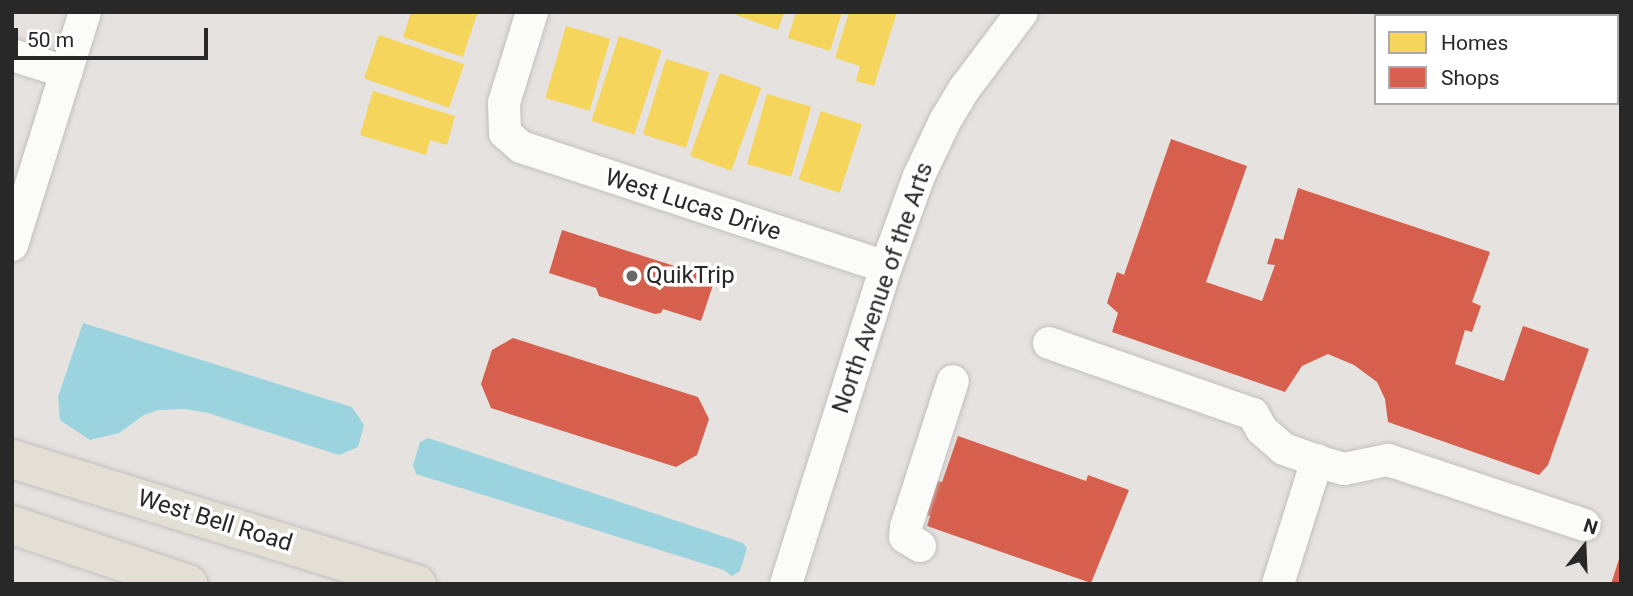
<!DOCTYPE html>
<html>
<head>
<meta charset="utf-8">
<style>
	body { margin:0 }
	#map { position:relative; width:1633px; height:596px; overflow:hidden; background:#e6e2df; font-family:Roboto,sans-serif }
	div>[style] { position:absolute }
	.water>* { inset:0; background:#9bd4df }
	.homes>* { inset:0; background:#f6d55c; transform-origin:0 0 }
	.shops>* { inset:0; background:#d6604d }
	.roads { filter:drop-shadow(0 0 2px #c0bfbf) drop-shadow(0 0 2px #c0bfbf) }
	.minor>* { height:32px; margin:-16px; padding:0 16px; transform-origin:16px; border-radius:16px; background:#fbfbfa }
	.major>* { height:38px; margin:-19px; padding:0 19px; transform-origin:19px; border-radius:19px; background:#e3dfd5 }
	.dots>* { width:19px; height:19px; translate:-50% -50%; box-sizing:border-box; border:4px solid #fff; border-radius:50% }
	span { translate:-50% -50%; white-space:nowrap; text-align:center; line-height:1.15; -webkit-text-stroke:7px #fff; paint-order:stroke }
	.street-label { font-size:24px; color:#282828 }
	.poi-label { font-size:24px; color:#282828 }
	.left { translate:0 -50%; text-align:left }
	.frame { position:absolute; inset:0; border:14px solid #282828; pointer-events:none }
	.legend { position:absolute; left:1374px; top:14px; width:245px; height:91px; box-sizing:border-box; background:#fff; border:2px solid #a9a9a9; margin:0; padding:9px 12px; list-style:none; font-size:21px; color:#282828 }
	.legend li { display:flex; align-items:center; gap:14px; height:35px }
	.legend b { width:35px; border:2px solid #a9a9a9 }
	.north { position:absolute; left:1549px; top:512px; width:70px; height:70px; -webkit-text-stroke:5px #fff; paint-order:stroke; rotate:18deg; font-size:19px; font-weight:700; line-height:28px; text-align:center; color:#282828 }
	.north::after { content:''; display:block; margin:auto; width:24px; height:32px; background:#282828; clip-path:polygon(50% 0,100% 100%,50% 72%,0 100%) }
	.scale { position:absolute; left:14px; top:28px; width:194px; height:32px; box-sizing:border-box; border:4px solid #282828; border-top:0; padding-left:9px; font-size:21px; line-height:24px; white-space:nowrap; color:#282828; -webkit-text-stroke:5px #fff; paint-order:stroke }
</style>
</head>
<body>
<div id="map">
	<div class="water">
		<i style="clip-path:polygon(83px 323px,352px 407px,364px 425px,358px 447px,339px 455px,208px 413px,185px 409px,158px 410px,144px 415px,119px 433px,90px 440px,60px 420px,58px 397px)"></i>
		<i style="clip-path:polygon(428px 438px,743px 543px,747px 548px,740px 571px,732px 576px,724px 570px,416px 474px,413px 465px,420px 442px)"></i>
	</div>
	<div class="homes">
		<i style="clip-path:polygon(411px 12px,477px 14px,463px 57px,403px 37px)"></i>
		<i style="clip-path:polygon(737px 12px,784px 12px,778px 30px,736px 15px)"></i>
		<i style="clip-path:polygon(796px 12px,842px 12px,830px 51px,788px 38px)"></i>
		<i style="clip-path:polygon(849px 12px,897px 12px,874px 86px,856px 81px,860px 66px,835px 58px)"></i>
		<i style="left:566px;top:26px;width:46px;height:75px;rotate:16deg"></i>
		<i style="left:379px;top:35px;width:90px;height:46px;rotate:19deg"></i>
		<i style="left:619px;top:36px;width:45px;height:89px;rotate:18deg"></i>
		<i style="left:666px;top:59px;width:45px;height:79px;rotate:17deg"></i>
		<i style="left:720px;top:73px;width:44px;height:88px;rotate:20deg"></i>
		<i style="clip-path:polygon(373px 91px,455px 116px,447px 145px,430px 140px,426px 155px,360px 135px)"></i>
		<i style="left:767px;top:94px;width:46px;height:73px;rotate:16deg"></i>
		<i style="left:821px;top:111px;width:43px;height:72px;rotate:18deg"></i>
	</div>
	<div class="shops">
		<i style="clip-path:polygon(1171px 139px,1247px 166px,1206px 282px,1262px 301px,1275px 265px,1267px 264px,1275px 238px,1283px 240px,1298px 188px,1490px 252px,1472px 302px,1481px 306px,1472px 332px,1465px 330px,1455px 364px,1504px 381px,1523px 326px,1589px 349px,1548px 465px,1539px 475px,1388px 422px,1385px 399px,1377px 382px,1354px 365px,1328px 354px,1302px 366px,1285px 392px,1112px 332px,1118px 313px,1107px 303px,1117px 272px,1124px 275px)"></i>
		<i style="clip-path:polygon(562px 230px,715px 279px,701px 321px,663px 309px,661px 313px,655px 314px,599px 296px,596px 288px,549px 273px)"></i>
		<i style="clip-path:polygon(513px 338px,698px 397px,709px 419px,697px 455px,676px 467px,491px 408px,481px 384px,492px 350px)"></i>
		<i style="clip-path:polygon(958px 436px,1086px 481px,1088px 475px,1129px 490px,1091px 583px,927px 526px,930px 516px,898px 503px,907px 474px,942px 482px)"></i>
		<i style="clip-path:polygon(1620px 556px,1621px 584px,1611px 584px)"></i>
	</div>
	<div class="roads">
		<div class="minor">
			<i style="left:532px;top:12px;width:95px;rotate:107.1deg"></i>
			<i style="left:504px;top:103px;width:30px;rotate:88deg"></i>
			<i style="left:505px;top:133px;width:21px;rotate:41deg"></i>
			<i style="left:521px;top:147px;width:384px;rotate:18.2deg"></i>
			<i style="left:12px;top:55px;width:57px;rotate:17.5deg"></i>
			<i style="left:12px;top:245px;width:244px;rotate:-72.6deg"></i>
			<i style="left:1049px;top:343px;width:216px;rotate:19.2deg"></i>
			<i style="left:1253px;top:414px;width:18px;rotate:61deg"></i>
			<i style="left:1262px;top:430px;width:29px;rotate:41deg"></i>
			<i style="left:1284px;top:449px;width:41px;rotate:19.7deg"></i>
			<i style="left:1323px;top:463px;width:22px;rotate:16deg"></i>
			<i style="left:1344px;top:469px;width:45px;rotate:-11.6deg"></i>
			<i style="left:1388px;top:460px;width:207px;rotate:18.3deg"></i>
			<i style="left:920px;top:546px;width:17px;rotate:-149deg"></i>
			<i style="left:905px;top:537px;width:10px;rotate:-84deg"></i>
			<i style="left:906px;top:527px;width:153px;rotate:-72.2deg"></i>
			<i style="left:786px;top:584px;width:332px;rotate:-72.5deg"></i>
			<i style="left:886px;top:267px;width:97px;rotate:-70.1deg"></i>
			<i style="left:919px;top:176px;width:61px;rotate:-64.7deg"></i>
			<i style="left:945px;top:121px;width:39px;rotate:-59deg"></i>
			<i style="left:965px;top:88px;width:95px;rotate:-53.1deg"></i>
			<i style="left:1278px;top:584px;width:130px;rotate:-72.5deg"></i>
		</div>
		<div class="major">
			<i style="left:12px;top:459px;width:424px;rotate:17.2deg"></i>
			<i style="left:12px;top:525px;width:186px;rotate:18.5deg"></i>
		</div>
	</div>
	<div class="dots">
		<i style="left:632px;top:276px;background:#6a6968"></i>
	</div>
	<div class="street-label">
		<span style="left:693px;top:205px;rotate:18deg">West Lucas Drive</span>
		<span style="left:883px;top:288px;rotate:-71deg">North Avenue of the Arts</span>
		<span style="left:215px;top:521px;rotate:17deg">West Bell Road</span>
	</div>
	<div class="poi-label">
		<span class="left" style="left:646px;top:276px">QuikTrip</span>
	</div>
	<div class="frame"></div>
	<ul class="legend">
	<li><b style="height:19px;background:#f6d55c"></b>Homes</li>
	<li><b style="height:19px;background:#d6604d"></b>Shops</li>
	</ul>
	<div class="north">N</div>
	<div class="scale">50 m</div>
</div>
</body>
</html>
